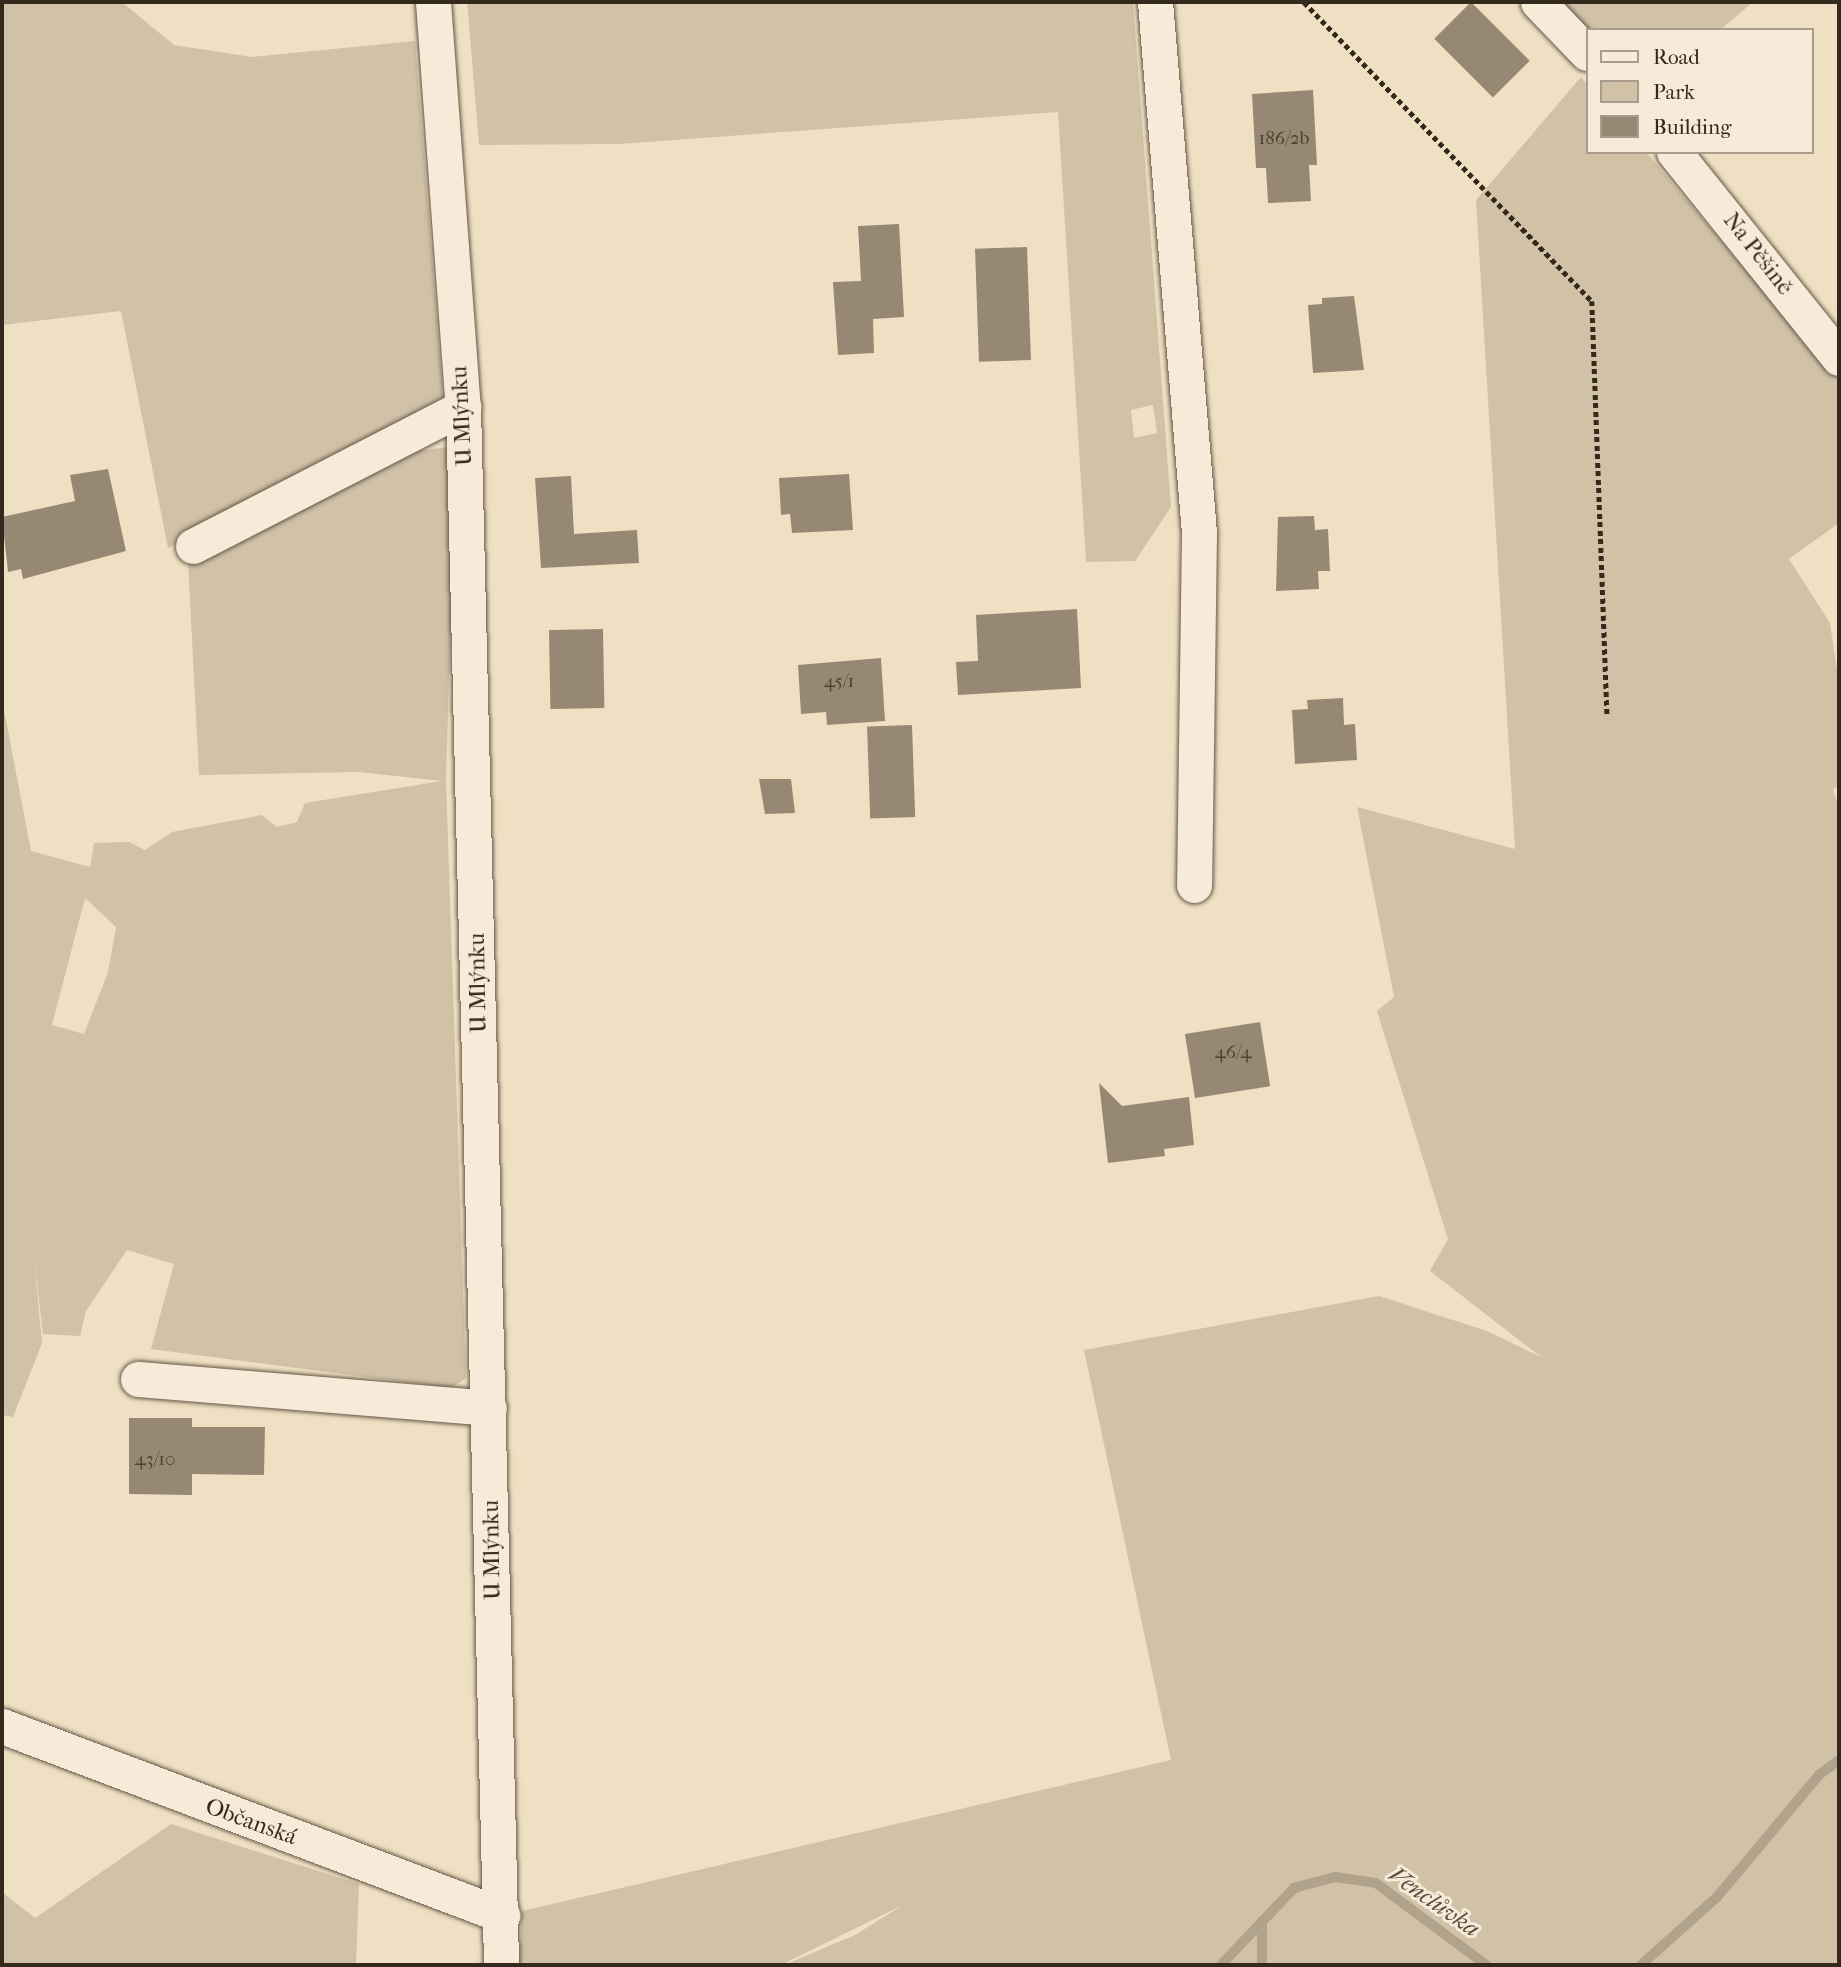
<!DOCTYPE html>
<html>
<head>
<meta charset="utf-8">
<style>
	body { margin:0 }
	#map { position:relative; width:1841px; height:1967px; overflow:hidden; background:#f0e0c3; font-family:"IM FELL French Canon",serif }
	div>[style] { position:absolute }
	.green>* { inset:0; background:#d0c1a7 }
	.stream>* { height:10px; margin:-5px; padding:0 5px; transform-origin:5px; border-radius:5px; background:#b0a28b }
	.building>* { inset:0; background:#968873; transform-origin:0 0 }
	.path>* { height:4.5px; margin-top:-2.25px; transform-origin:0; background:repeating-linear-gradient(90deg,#34291d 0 5px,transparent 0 8.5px) }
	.roads { filter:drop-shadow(0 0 2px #635746) drop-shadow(0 0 2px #635746) }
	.minor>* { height:35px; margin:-17.5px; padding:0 17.5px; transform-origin:17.5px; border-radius:17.5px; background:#f5ebd8 }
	span { translate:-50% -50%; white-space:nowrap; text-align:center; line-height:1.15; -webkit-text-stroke:6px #f5ebd8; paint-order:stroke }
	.number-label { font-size:19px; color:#4c4132 }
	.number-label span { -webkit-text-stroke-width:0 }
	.street-label { font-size:23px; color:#34291d }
	.water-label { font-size:24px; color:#594d3e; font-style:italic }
	.frame { position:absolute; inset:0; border:4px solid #34291d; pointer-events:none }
	.legend { position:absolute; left:1586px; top:28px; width:228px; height:126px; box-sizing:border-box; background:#f5ebd8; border:2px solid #a89d8d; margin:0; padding:9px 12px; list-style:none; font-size:21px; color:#34291d }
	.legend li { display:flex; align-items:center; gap:14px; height:35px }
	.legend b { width:35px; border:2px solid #a89d8d }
</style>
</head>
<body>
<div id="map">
	<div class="green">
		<i style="clip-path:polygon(2px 2px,122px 2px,174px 45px,252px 57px,415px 41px,443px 398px,168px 548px,121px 311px,2px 325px)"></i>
		<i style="clip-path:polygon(evenodd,467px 2px,1133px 2px,1171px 507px,1135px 561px,1086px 562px,1058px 112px,619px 144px,479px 145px,467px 2px,1153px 405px,1157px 433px,1134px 438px,1131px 410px,1153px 405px)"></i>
		<i style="clip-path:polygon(1561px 2px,1753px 2px,1720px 30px,1589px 30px)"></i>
		<i style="clip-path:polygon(1581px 77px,1587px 84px,1587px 152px,1646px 152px,1839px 380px,1839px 523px,1789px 559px,1830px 623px,1839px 683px,1839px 786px,1833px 789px,1839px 807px,1839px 1965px,784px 1965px,855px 1935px,903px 1905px,781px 1965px,519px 1965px,522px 1911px,1171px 1760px,1084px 1350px,1379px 1296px,1487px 1331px,1541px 1357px,1430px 1271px,1448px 1239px,1377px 1011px,1394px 997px,1357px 807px,1515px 849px,1476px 200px)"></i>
		<i style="clip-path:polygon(evenodd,456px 446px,446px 780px,466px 1378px,451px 1388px,151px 1349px,174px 1264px,127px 1250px,86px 1311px,80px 1336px,43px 1334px,34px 1258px,42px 1343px,13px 1417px,2px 1415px,2px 699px,31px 851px,90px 867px,94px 843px,129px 842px,145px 850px,172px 832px,262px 815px,277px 827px,297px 822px,305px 803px,442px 781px,359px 772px,199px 775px,188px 561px,393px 454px,456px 446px,85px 898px,116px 927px,108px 972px,84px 1034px,52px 1025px,85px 898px)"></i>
		<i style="clip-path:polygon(171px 1824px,359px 1884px,356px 1965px,2px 1965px,2px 1892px,35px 1918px)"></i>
	</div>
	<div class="stream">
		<i style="left:1221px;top:1965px;width:106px;rotate:-46.5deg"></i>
		<i style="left:1294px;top:1888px;width:42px;rotate:-15deg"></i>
		<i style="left:1335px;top:1877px;width:41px;rotate:8.3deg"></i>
		<i style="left:1376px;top:1883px;width:137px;rotate:36.7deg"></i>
		<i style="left:1262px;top:1965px;width:44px;rotate:-90deg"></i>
		<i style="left:1641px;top:1965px;width:102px;rotate:-41.8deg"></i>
		<i style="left:1717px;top:1897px;width:160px;rotate:-50.1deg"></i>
		<i style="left:1820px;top:1774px;width:24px;rotate:-36deg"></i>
	</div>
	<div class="building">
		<i style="left:1471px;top:2px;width:83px;height:52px;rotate:45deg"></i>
		<i style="clip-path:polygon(1313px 90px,1317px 165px,1309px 165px,1311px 201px,1268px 203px,1266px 168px,1256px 168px,1252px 94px)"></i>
		<i style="clip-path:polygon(899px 224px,904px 317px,873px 319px,874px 353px,838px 355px,833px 282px,861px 281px,858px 226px)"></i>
		<i style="left:1027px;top:247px;width:113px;height:52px;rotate:88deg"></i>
		<i style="clip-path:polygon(1354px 296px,1364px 370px,1313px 373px,1308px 305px,1322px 304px,1322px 298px)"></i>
		<i style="clip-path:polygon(108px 469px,126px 551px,23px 579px,21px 569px,8px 572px,2px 517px,75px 501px,70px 475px)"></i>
		<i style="clip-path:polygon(849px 474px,853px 530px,792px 533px,790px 514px,781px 515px,779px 478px)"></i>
		<i style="clip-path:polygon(571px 476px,574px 534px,637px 530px,639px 563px,541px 568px,535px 478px)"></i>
		<i style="clip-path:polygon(1314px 516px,1315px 530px,1328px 529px,1330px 571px,1318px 571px,1319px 589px,1276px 591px,1278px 517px)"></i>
		<i style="clip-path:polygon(1077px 609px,1081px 688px,958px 695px,956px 662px,978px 661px,976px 615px)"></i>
		<i style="left:603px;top:629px;width:79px;height:54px;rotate:89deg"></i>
		<i style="clip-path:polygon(881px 658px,885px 721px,827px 725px,826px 712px,801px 714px,798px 665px)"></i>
		<i style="clip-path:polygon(1343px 698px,1344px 725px,1355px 724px,1357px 760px,1295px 764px,1292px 710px,1308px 709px,1307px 700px)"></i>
		<i style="left:912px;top:725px;width:92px;height:45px;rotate:88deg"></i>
		<i style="clip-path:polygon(759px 779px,791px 779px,795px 813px,765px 814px)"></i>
		<i style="left:1260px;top:1022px;width:65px;height:76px;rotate:81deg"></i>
		<i style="clip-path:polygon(1099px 1083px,1122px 1106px,1189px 1097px,1194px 1145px,1164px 1149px,1165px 1156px,1108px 1163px)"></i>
		<i style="clip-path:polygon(129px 1418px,192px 1418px,192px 1427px,265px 1427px,264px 1475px,192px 1474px,192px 1495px,129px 1494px)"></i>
	</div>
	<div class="path">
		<i style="left:1304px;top:2px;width:415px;rotate:46.1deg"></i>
		<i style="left:1592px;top:301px;width:414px;rotate:87.9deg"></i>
	</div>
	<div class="roads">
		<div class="minor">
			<i style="left:433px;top:2px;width:406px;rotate:85.8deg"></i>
			<i style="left:463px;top:407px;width:1558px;rotate:88.6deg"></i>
			<i style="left:1155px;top:2px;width:533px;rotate:85.26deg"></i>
			<i style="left:1199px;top:533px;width:352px;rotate:90.8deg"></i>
			<i style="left:1538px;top:2px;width:71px;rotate:46.1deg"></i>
			<i style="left:1674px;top:152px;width:264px;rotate:51.3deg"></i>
			<i style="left:193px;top:546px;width:304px;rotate:-27.2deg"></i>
			<i style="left:138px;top:1379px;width:352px;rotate:4.7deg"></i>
			<i style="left:2px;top:1726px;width:535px;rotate:20.71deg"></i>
		</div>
	</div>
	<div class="number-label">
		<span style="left:1284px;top:139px">186/2b</span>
		<span style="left:839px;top:682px">45/1</span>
		<span style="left:1233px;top:1053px">46/4</span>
		<span style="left:155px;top:1460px">43/10</span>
	</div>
	<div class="street-label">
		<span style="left:1758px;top:254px;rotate:52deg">Na Pěšině</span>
		<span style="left:462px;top:416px;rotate:-93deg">U Mlýnku</span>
		<span style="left:478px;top:983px;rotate:-91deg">U Mlýnku</span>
		<span style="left:492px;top:1550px;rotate:-91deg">U Mlýnku</span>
		<span style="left:251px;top:1822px;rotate:20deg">Občanská</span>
	</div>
	<div class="water-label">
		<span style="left:1434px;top:1902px;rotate:35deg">Venclůvka</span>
	</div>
	<div class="frame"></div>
	<ul class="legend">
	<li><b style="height:9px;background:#f5ebd8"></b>Road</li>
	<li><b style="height:19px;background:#d0c1a7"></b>Park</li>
	<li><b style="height:19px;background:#968873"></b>Building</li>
	</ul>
</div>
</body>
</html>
